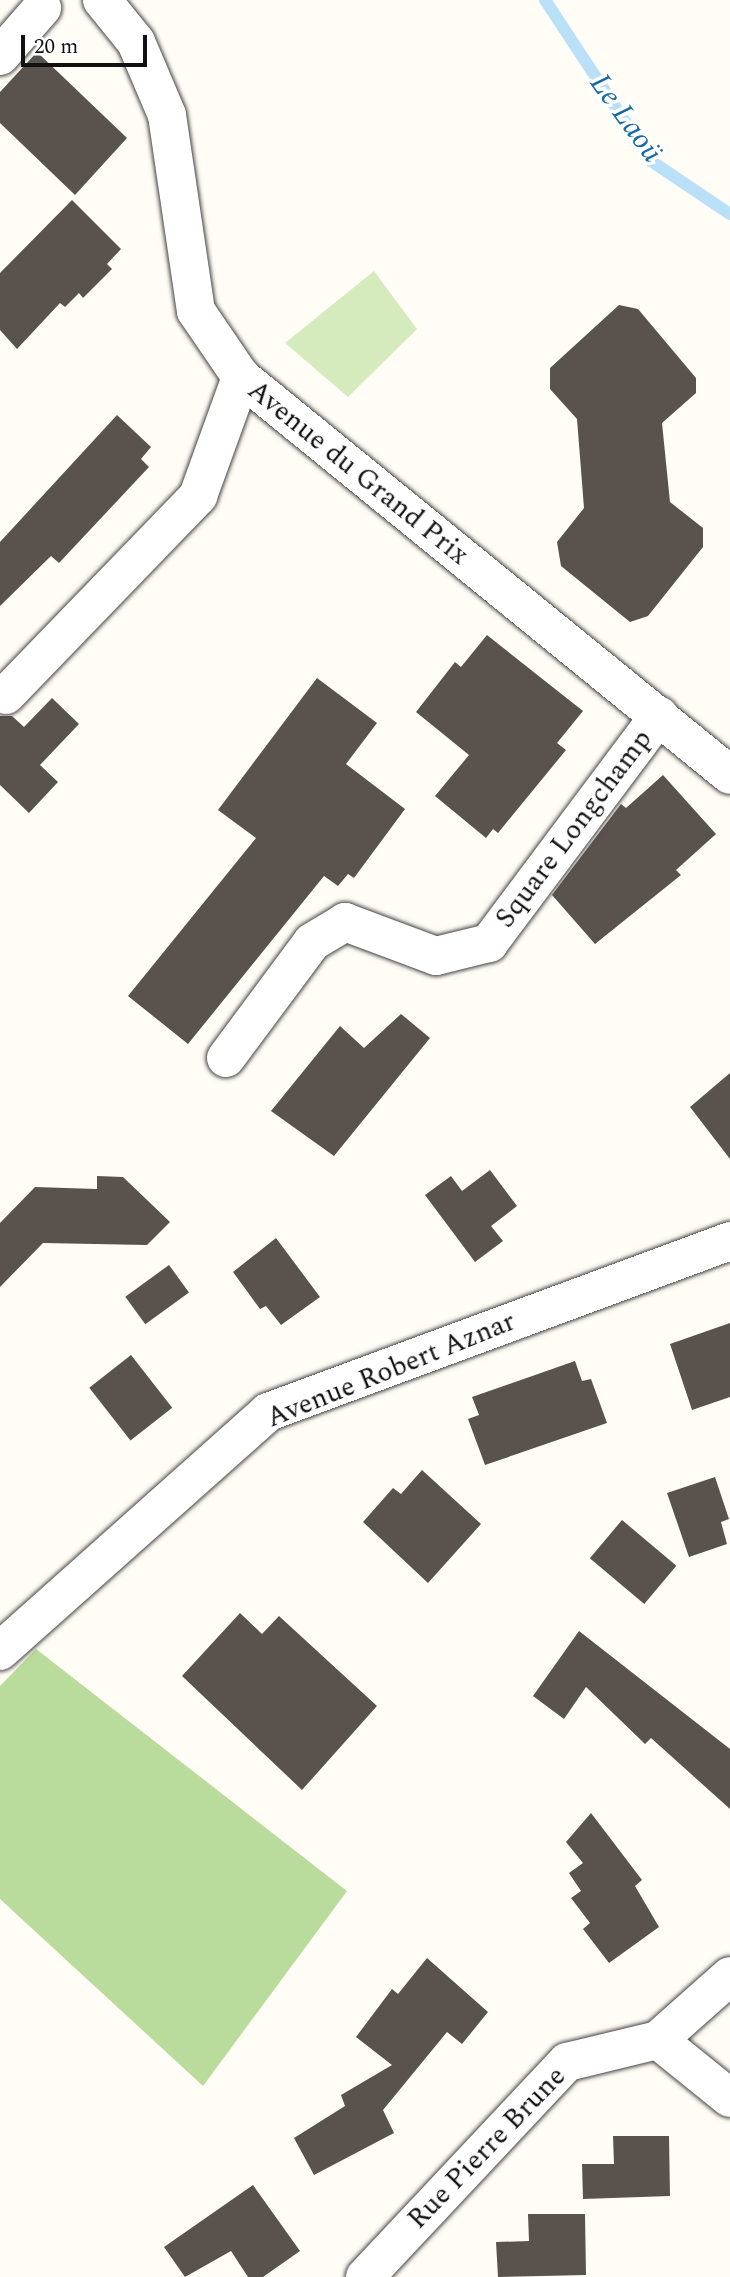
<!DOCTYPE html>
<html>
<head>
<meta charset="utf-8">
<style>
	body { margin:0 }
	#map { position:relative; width:730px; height:2277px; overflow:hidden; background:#fffdf5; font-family:Spectral,serif }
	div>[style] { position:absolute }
	.green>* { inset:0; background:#d5ebbd }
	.forest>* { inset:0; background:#b9dc9c }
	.stream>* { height:12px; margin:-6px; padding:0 6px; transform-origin:6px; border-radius:6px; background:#b9e0f7 }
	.building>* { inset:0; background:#5a524d; transform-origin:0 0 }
	.roads { filter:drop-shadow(0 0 2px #444) drop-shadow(0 0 2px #444) }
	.minor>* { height:38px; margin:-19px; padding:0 19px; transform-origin:19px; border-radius:19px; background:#fff }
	span { translate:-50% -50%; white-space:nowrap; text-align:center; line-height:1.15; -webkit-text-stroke:7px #fff; paint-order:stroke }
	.street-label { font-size:28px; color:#111 }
	.water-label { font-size:30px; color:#1768a6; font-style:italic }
	.scale { position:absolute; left:21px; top:35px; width:126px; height:32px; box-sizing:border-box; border:4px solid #111; border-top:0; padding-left:9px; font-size:21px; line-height:24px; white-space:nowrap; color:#111; -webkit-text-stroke:5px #fff; paint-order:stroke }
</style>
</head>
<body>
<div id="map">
	<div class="green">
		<i style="clip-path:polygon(374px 271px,417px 329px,348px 397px,285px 343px)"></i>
	</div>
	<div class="forest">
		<i style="clip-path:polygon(36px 1649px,347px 1891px,203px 2086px,0 1899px,0 1686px)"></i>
	</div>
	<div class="stream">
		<i style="left:545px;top:0;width:193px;rotate:56.6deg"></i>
		<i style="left:651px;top:161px;width:95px;rotate:33.9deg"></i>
	</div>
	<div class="building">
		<i style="clip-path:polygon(37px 52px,127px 138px,75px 195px,0 123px,0 92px)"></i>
		<i style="clip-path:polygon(72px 200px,121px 249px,107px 264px,112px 269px,83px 298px,79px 293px,65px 307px,60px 303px,17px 349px,0 330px,0 273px)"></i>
		<i style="clip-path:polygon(619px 305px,638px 309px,696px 378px,696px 393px,662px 423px,670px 502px,703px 528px,703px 547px,648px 616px,630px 622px,561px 566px,557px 542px,584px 508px,577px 419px,550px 389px,550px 368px)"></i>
		<i style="clip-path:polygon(117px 415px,151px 447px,141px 459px,149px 467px,59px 563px,51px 556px,0 606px,0 542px)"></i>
		<i style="clip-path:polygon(487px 635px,583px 711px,557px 743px,566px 750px,498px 833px,493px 829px,486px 838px,435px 796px,469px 755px,416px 712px,455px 662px,461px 667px)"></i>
		<i style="clip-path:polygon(317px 678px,377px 723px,346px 764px,405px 809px,354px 878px,348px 874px,338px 886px,324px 876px,188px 1044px,128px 996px,256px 838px,218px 810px)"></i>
		<i style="clip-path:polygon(52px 698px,79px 724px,40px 765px,58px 782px,29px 813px,0 785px,0 716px,12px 716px,24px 727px)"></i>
		<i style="clip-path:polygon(663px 775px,716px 834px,676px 870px,681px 875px,595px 944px,552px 895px,621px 804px,626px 808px)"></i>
		<i style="clip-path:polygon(401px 1014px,430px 1038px,334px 1156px,271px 1111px,340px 1026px,364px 1048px)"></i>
		<i style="clip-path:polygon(730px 1073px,730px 1159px,690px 1107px)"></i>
		<i style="clip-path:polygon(490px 1170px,517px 1206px,491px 1226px,503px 1241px,475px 1262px,425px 1195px,451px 1176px,462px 1191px)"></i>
		<i style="clip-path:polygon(97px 1176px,123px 1177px,170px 1222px,147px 1245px,43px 1243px,0 1287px,0 1223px,35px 1187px,97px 1189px)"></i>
		<i style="clip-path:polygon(276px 1238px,320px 1297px,281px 1325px,266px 1306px,260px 1309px,233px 1272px)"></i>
		<i style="left:169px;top:1265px;width:34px;height:54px;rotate:54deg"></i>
		<i style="clip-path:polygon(730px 1323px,730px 1397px,692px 1410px,670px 1344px)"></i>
		<i style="left:131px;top:1355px;width:67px;height:53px;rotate:52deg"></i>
		<i style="clip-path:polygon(575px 1361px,582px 1381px,591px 1379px,607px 1423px,485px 1465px,468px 1419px,479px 1415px,472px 1397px)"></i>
		<i style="clip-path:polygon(422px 1470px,481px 1524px,428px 1583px,363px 1522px,393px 1488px,401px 1494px)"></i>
		<i style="clip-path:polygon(715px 1477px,729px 1519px,721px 1522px,727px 1544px,689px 1557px,667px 1493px)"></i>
		<i style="left:622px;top:1520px;width:71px;height:50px;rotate:40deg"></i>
		<i style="clip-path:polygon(240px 1613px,262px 1634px,279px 1616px,377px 1706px,302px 1790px,182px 1676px)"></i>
		<i style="clip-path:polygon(579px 1631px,730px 1749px,730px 1809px,651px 1738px,645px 1744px,586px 1687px,564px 1719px,533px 1696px)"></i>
		<i style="clip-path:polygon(591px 1813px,642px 1880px,635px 1886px,659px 1927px,609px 1963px,583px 1929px,590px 1923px,571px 1898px,581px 1891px,569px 1873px,583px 1863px,566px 1842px)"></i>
		<i style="clip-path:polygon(427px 1958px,488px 2012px,462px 2044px,447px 2032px,383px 2110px,394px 2133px,314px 2175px,294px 2138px,345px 2106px,341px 2095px,392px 2065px,356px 2037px,392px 1989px,398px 1994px)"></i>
		<i style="clip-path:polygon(613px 2136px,669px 2136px,670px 2196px,583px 2199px,582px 2164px,614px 2164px)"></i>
		<i style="clip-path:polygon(253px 2185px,300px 2251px,263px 2277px,248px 2277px,231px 2251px,185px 2277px,164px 2247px)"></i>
		<i style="clip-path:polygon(528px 2214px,585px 2214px,586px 2275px,498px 2277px,496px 2242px,529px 2241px)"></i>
	</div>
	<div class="roads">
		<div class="minor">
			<i style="left:102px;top:0;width:54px;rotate:51deg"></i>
			<i style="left:136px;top:42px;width:79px;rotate:67deg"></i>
			<i style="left:167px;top:115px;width:198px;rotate:81.6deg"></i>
			<i style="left:196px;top:311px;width:80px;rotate:55.7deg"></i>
			<i style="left:241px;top:377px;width:630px;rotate:39.14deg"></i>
			<i style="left:0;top:56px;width:64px;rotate:-48.8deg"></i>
			<i style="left:6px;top:695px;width:277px;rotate:-46deg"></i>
			<i style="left:198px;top:496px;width:127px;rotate:-70.1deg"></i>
			<i style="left:226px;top:1058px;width:144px;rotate:-53.4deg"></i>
			<i style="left:312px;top:942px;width:39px;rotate:-31deg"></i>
			<i style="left:345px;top:922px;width:97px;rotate:20.5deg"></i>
			<i style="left:436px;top:956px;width:55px;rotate:-13.8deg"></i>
			<i style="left:489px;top:943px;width:284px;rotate:-53.2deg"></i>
			<i style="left:0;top:1651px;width:359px;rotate:-41.7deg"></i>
			<i style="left:268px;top:1412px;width:493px;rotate:-20.3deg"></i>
			<i style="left:658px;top:2040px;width:92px;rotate:38.9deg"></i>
			<i style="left:365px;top:2277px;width:295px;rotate:-46.8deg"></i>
			<i style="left:567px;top:2062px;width:94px;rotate:-13.6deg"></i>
			<i style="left:658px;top:2040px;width:96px;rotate:-41.6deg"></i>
		</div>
	</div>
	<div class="street-label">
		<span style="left:358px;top:473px;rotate:39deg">Avenue du Grand Prix</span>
		<span style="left:574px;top:829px;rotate:-53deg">Square Longchamp</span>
		<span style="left:391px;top:1370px;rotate:-22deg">Avenue Robert Aznar</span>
		<span style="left:487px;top:2148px;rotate:-46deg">Rue Pierre Brune</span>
	</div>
	<div class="water-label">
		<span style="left:626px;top:118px;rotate:54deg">Le Laoü</span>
	</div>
	<div class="scale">20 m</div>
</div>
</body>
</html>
